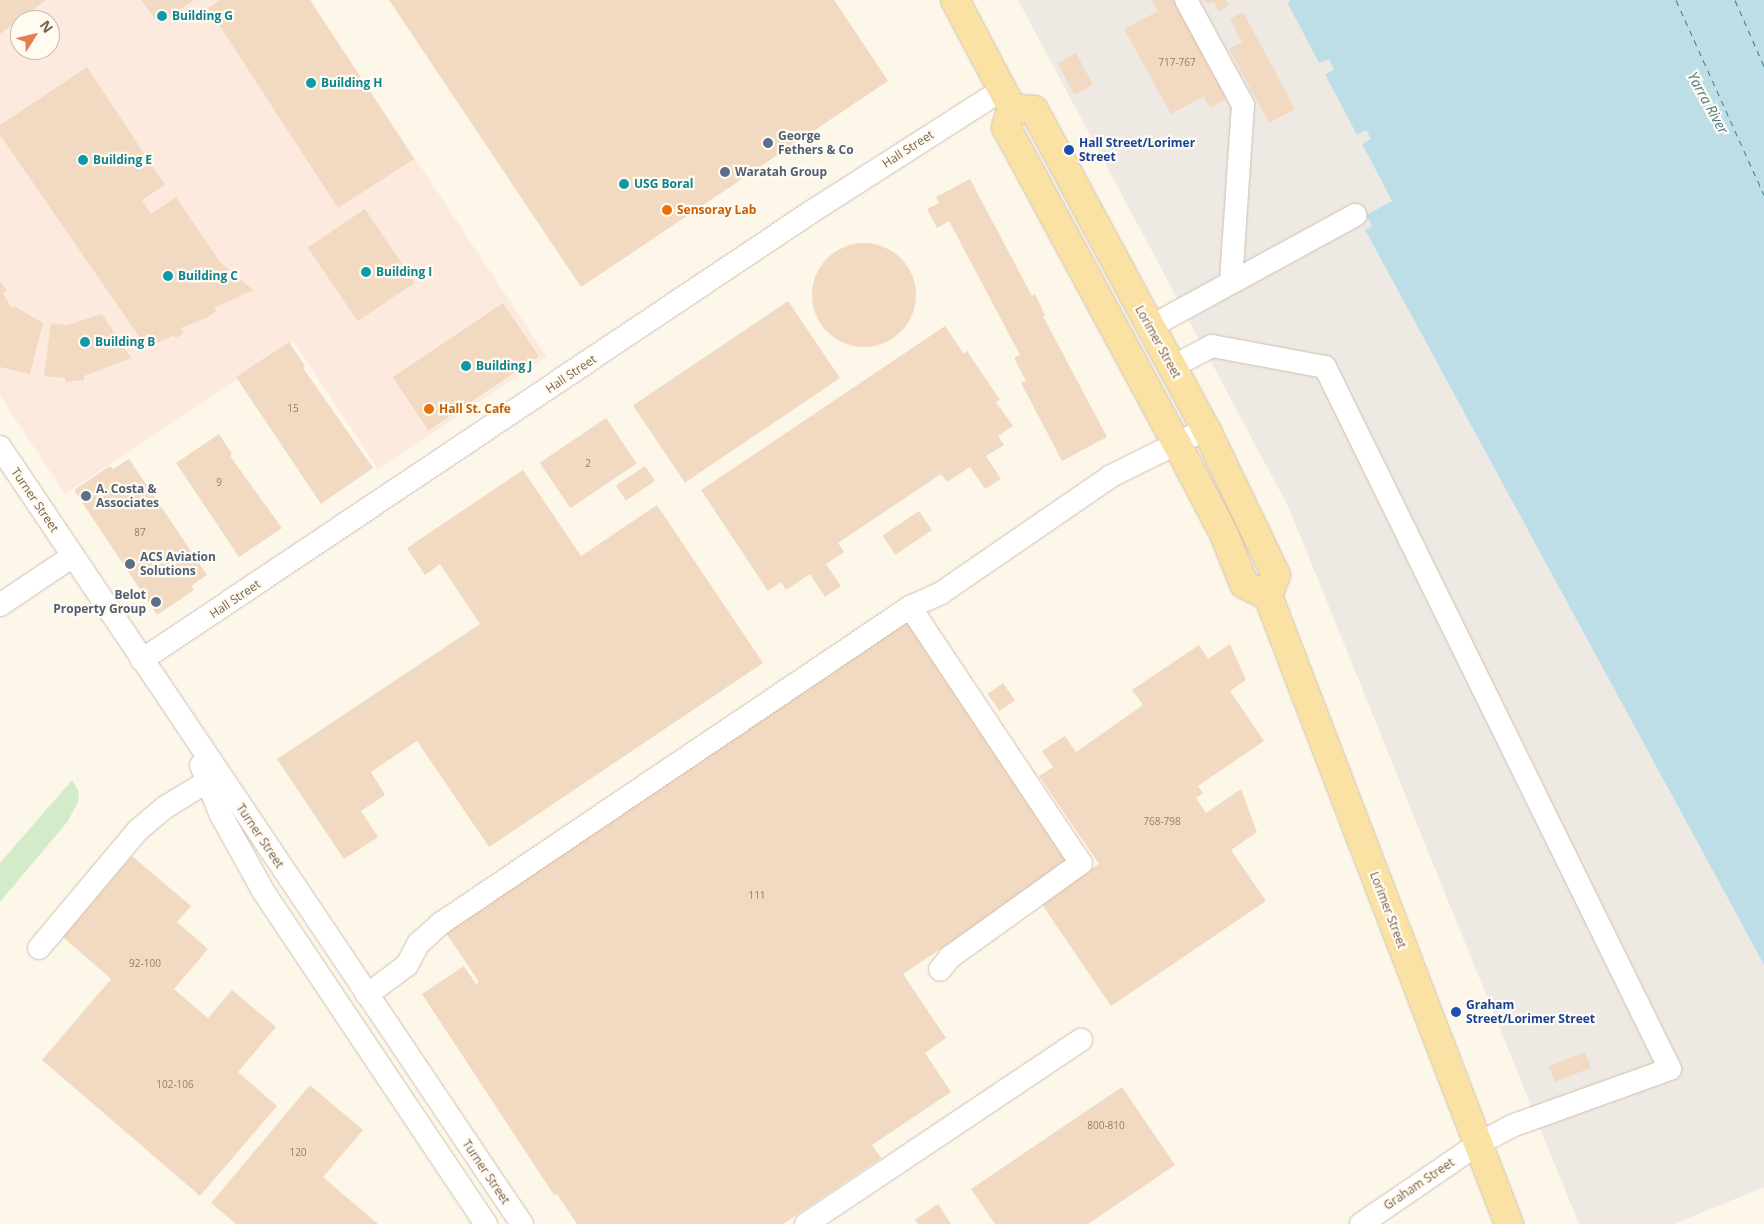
<!DOCTYPE html>
<html>
<head>
<meta charset="utf-8">
<style>
	body { margin:0 }
	#map { position:relative; width:1764px; height:1224px; overflow:hidden; background:#fdf7ea; font-family:"Open Sans",sans-serif }
	div>[style] { position:absolute }
	.commercial>* { inset:0; background:#fdeade }
	.industrial>* { inset:0; background:#eee9e3 }
	.green>* { inset:0; background:#d3ebc8 }
	.water>* { inset:0; background:#bedee7 }
	.ferry>* { height:1px; margin-top:-0.5px; transform-origin:0; background:repeating-linear-gradient(90deg,#467a8b 0 6px,transparent 0 11px) }
	.building>* { inset:0; background:#f2d9c2; transform-origin:0 0 }
	.round { border-radius:50% }
	.roads { filter:drop-shadow(0 0 1px #cfc0af) drop-shadow(0 0 1px #cfc0af) }
	.minor>* { height:22px; margin:-11px; padding:0 11px; transform-origin:11px; border-radius:11px; background:#fff }
	.major>* { height:28px; margin:-14px; padding:0 14px; transform-origin:14px; border-radius:14px; background:#fae1a4 }
	.dots>* { width:14px; height:14px; translate:-50% -50%; box-sizing:border-box; border:2px solid #fffbf1; border-radius:50% }
	span { translate:-50% -50%; white-space:nowrap; text-align:center; line-height:1.15; -webkit-text-stroke:4.5px #fffbf1; paint-order:stroke }
	.number-label { font-size:10px; color:#967e6a }
	.number-label span { -webkit-text-stroke-width:0 }
	.culture-label { font-size:12px; color:#0d838f; font-weight:700 }
	.left { translate:0 -50%; text-align:left }
	.service-label { font-size:12px; color:#4e5e75; font-weight:700 }
	.right { translate:-100% -50%; text-align:right }
	.transit-label { font-size:12px; color:#164399; font-weight:700 }
	.street-label { font-size:12px; color:#78604c }
	.food-label { font-size:12px; color:#c56008; font-weight:700 }
	.water-label { font-size:14px; color:#467a8b; font-style:italic }
	.north { position:absolute; left:10px; top:10px; width:50px; height:50px; box-sizing:border-box; background:#fffbf1; border:1px solid #c9bdaf; border-radius:50%; rotate:54deg; font-size:14px; font-weight:700; line-height:20px; text-align:center; color:#78604c }
	.north::after { content:''; display:block; margin:auto; width:18px; height:22px; background:#e67e50; clip-path:polygon(50% 0,100% 100%,50% 72%,0 100%) }
</style>
</head>
<body>
<div id="map">
	<div class="commercial">
		<i style="clip-path:polygon(evenodd,0 0,310px 0,547px 357px,378px 469px,294px 342px,65px 494px,0 396px,0 0,20px 20px,50px 20px,50px 50px,20px 50px,20px 20px)"></i>
	</div>
	<div class="industrial">
		<i style="clip-path:polygon(1018px 0,1291px 0,1288px 2px,1320px 63px,1329px 58px,1334px 69px,1325px 73px,1358px 135px,1366px 130px,1372px 139px,1362px 144px,1392px 201px,1366px 215px,1372px 226px,1365px 230px,1764px 965px,1764px 1187px,1674px 1224px,1579px 1224px,1289px 508px)"></i>
	</div>
	<div class="green">
		<i style="clip-path:polygon(72px 780px,79px 792px,78px 802px,68px 821px,0 902px,0 863px)"></i>
	</div>
	<div class="water">
		<i style="clip-path:polygon(1291px 0,1764px 0,1764px 965px,1365px 230px,1372px 226px,1366px 215px,1392px 201px,1362px 144px,1371px 139px,1366px 130px,1357px 135px,1325px 74px,1334px 69px,1329px 59px,1319px 63px,1287px 2px)"></i>
	</div>
	<div class="ferry">
		<i style="left:1676px;top:0;width:214px;rotate:65.7deg"></i>
		<i style="left:1735px;top:0;width:72px;rotate:66.3deg"></i>
	</div>
	<div class="building">
		<i style="clip-path:polygon(0 0,46px 0,0 34px)"></i>
		<i style="clip-path:polygon(141px 0,194px 0,159px 24px)"></i>
		<i style="clip-path:polygon(220px 0,310px 0,414px 159px,338px 208px,208px 8px)"></i>
		<i style="clip-path:polygon(389px 0,834px 0,888px 81px,581px 287px)"></i>
		<i style="clip-path:polygon(1152px 0,1178px 0,1231px 97px,1210px 108px,1204px 96px,1171px 114px,1124px 29px,1158px 11px)"></i>
		<i style="clip-path:polygon(1205px 0,1226px 0,1229px 5px,1219px 11px,1213px 1px,1207px 4px)"></i>
		<i style="clip-path:polygon(1243px 12px,1295px 109px,1269px 123px,1229px 49px,1242px 42px,1230px 19px)"></i>
		<i style="left:1076px;top:53px;width:36px;height:21px;rotate:62deg"></i>
		<i style="clip-path:polygon(87px 67px,165px 185px,142px 200px,151px 214px,176px 197px,220px 262px,253px 290px,214px 308px,216px 311px,208px 317px,181px 328px,184px 333px,176px 338px,174px 335px,147px 348px,0 135px,0 125px)"></i>
		<i style="clip-path:polygon(970px 179px,1032px 296px,1035px 294px,1045px 315px,1043px 316px,1107px 437px,1062px 461px,1021px 383px,1026px 381px,1014px 358px,1020px 355px,949px 221px,937px 228px,927px 209px,939px 203px,936px 197px)"></i>
		<i style="left:365px;top:209px;width:89px;height:69px;rotate:56deg"></i>
		<i class="round" style="left:812px;top:243px;width:104px;height:104px"></i>
		<i style="clip-path:polygon(0 281px,7px 291px,3px 294px,12px 308px,14px 306px,43px 323px,30px 374px,0 367px)"></i>
		<i style="left:788px;top:301px;width:93px;height:187px;rotate:56deg"></i>
		<i style="left:503px;top:303px;width:64px;height:133px;rotate:56deg"></i>
		<i style="clip-path:polygon(102px 314px,131px 358px,84px 376px,84px 380px,65px 382px,65px 378px,44px 376px,51px 323px,67px 325px)"></i>
		<i style="clip-path:polygon(945px 326px,964px 354px,967px 351px,1000px 400px,996px 402px,1013px 426px,998px 436px,1004px 445px,986px 456px,1001px 479px,985px 489px,970px 467px,947px 482px,941px 474px,838px 543px,844px 552px,826px 564px,841px 586px,825px 597px,810px 574px,786px 590px,781px 582px,768px 591px,701px 490px)"></i>
		<i style="clip-path:polygon(289px 342px,305px 366px,303px 368px,373px 468px,321px 504px,236px 377px)"></i>
		<i style="left:606px;top:418px;width:55px;height:80px;rotate:56deg"></i>
		<i style="clip-path:polygon(219px 434px,232px 454px,230px 456px,282px 528px,239px 557px,176px 463px)"></i>
		<i style="clip-path:polygon(129px 459px,207px 575px,191px 586px,194px 590px,157px 615px,74px 490px,110px 466px,113px 469px)"></i>
		<i style="left:645px;top:466px;width:18px;height:35px;rotate:56deg"></i>
		<i style="clip-path:polygon(523px 470px,581px 556px,657px 505px,763px 663px,489px 847px,417px 741px,371px 772px,385px 795px,361px 811px,378px 837px,344px 859px,277px 759px,480px 624px,440px 564px,425px 575px,407px 548px)"></i>
		<i style="left:919px;top:511px;width:23px;height:44px;rotate:56deg"></i>
		<i style="clip-path:polygon(907px 620px,1070px 863px,903px 974px,946px 1038px,925px 1053px,951px 1092px,872px 1145px,881px 1158px,783px 1224px,577px 1224px,557px 1194px,554px 1195px,422px 994px,464px 966px,476px 984px,479px 982px,444px 930px)"></i>
		<i style="clip-path:polygon(1230px 644px,1246px 680px,1230px 691px,1264px 741px,1198px 786px,1203px 793px,1196px 798px,1206px 813px,1241px 789px,1257px 832px,1231px 850px,1266px 901px,1111px 1006px,1041px 903px,1099px 864px,1039px 776px,1053px 767px,1042px 751px,1065px 736px,1076px 752px,1143px 705px,1132px 690px,1199px 645px,1208px 659px)"></i>
		<i style="left:1003px;top:683px;width:21px;height:19px;rotate:55deg"></i>
		<i style="clip-path:polygon(132px 856px,191px 906px,177px 922px,208px 949px,174px 989px,208px 1018px,232px 990px,276px 1027px,238px 1072px,277px 1106px,200px 1196px,42px 1060px,111px 979px,63px 937px)"></i>
		<i style="left:1585px;top:1052px;width:17px;height:39px;rotate:69deg"></i>
		<i style="clip-path:polygon(310px 1085px,363px 1130px,323px 1177px,378px 1224px,236px 1224px,211px 1203px)"></i>
		<i style="clip-path:polygon(1122px 1087px,1175px 1165px,1088px 1224px,995px 1224px,971px 1189px)"></i>
		<i style="clip-path:polygon(938px 1204px,951px 1224px,918px 1224px,915px 1220px)"></i>
	</div>
	<div class="roads">
		<div class="minor">
			<i style="left:1186px;top:0;width:119px;rotate:61.5deg"></i>
			<i style="left:1243px;top:105px;width:177px;rotate:93.9deg"></i>
			<i style="left:1150px;top:327px;width:234px;rotate:-28.6deg"></i>
			<i style="left:1172px;top:367px;width:45px;rotate:-27.7deg"></i>
			<i style="left:1212px;top:346px;width:115px;rotate:10.5deg"></i>
			<i style="left:1325px;top:367px;width:782px;rotate:63.83deg"></i>
			<i style="left:1670px;top:1069px;width:168px;rotate:160.2deg"></i>
			<i style="left:1512px;top:1126px;width:38px;rotate:152deg"></i>
			<i style="left:1478px;top:1144px;width:142px;rotate:145.6deg"></i>
			<i style="left:0;top:447px;width:936px;rotate:56.11deg"></i>
			<i style="left:0;top:605px;width:88px;rotate:-33.9deg"></i>
			<i style="left:910px;top:607px;width:308px;rotate:56.3deg"></i>
			<i style="left:1081px;top:863px;width:161px;rotate:144.3deg"></i>
			<i style="left:950px;top:957px;width:16px;rotate:128deg"></i>
			<i style="left:142px;top:660px;width:805px;rotate:-33.81deg"></i>
			<i style="left:811px;top:212px;width:227px;rotate:-32.6deg"></i>
			<i style="left:201px;top:765px;width:52px;rotate:68.4deg"></i>
			<i style="left:220px;top:813px;width:89px;rotate:61.1deg"></i>
			<i style="left:263px;top:891px;width:401px;rotate:56.2deg"></i>
			<i style="left:39px;top:948px;width:154px;rotate:-50deg"></i>
			<i style="left:138px;top:830px;width:34px;rotate:-40deg"></i>
			<i style="left:164px;top:808px;width:52px;rotate:-31.5deg"></i>
			<i style="left:367px;top:995px;width:50px;rotate:-36.9deg"></i>
			<i style="left:407px;top:965px;width:24px;rotate:-62deg"></i>
			<i style="left:418px;top:944px;width:30px;rotate:-42deg"></i>
			<i style="left:440px;top:924px;width:567px;rotate:-34deg"></i>
			<i style="left:910px;top:607px;width:34px;rotate:-24deg"></i>
			<i style="left:941px;top:593px;width:206px;rotate:-34.5deg"></i>
			<i style="left:1111px;top:476px;width:106px;rotate:-26.3deg"></i>
			<i style="left:806px;top:1224px;width:331px;rotate:-33.8deg"></i>
		</div>
		<div class="major">
			<i style="left:955px;top:0;width:122px;rotate:62.2deg"></i>
			<i style="left:1012px;top:108px;width:20px;rotate:108deg"></i>
			<i style="left:1006px;top:127px;width:360px;rotate:61.7deg"></i>
			<i style="left:1177px;top:444px;width:102px;rotate:62.4deg"></i>
			<i style="left:1224px;top:534px;width:54px;rotate:68.2deg"></i>
			<i style="left:1244px;top:584px;width:27px;rotate:27deg"></i>
			<i style="left:1268px;top:596px;width:673px;rotate:69.01deg"></i>
			<i style="left:1012px;top:108px;width:22px;rotate:5deg"></i>
			<i style="left:1034px;top:110px;width:362px;rotate:61.7deg"></i>
			<i style="left:1206px;top:429px;width:162px;rotate:64.4deg"></i>
			<i style="left:1276px;top:575px;width:22px;rotate:111deg"></i>
		</div>
	</div>
	<div class="dots">
		<i style="left:162px;top:16px;background:#0f9aa8"></i>
		<i style="left:311px;top:83px;background:#0f9aa8"></i>
		<i style="left:768px;top:143px;background:#5c6f8a"></i>
		<i style="left:1069px;top:150px;background:#1a4fb4"></i>
		<i style="left:83px;top:160px;background:#0f9aa8"></i>
		<i style="left:725px;top:172px;background:#5c6f8a"></i>
		<i style="left:624px;top:184px;background:#0f9aa8"></i>
		<i style="left:667px;top:210px;background:#e8710a"></i>
		<i style="left:366px;top:272px;background:#0f9aa8"></i>
		<i style="left:168px;top:276px;background:#0f9aa8"></i>
		<i style="left:85px;top:342px;background:#0f9aa8"></i>
		<i style="left:466px;top:366px;background:#0f9aa8"></i>
		<i style="left:429px;top:409px;background:#e8710a"></i>
		<i style="left:86px;top:496px;background:#5c6f8a"></i>
		<i style="left:130px;top:564px;background:#5c6f8a"></i>
		<i style="left:156px;top:602px;background:#5c6f8a"></i>
		<i style="left:1456px;top:1012px;background:#1a4fb4"></i>
	</div>
	<div class="number-label">
		<span style="left:1177px;top:63px">717-767</span>
		<span style="left:293px;top:409px">15</span>
		<span style="left:588px;top:464px">2</span>
		<span style="left:219px;top:483px">9</span>
		<span style="left:140px;top:533px">87</span>
		<span style="left:1162px;top:822px">768-798</span>
		<span style="left:757px;top:896px">111</span>
		<span style="left:145px;top:964px">92-100</span>
		<span style="left:175px;top:1085px">102-106</span>
		<span style="left:1106px;top:1126px">800-810</span>
		<span style="left:298px;top:1153px">120</span>
	</div>
	<div class="culture-label">
		<span class="left" style="left:172px;top:16px">Building G</span>
		<span class="left" style="left:321px;top:83px">Building H</span>
		<span class="left" style="left:93px;top:160px">Building E</span>
		<span class="left" style="left:634px;top:184px">USG Boral</span>
		<span class="left" style="left:376px;top:272px">Building I</span>
		<span class="left" style="left:178px;top:276px">Building C</span>
		<span class="left" style="left:95px;top:342px">Building B</span>
		<span class="left" style="left:476px;top:366px">Building J</span>
	</div>
	<div class="service-label">
		<span class="left" style="left:778px;top:143px">George<br>Fethers &amp; Co</span>
		<span class="left" style="left:735px;top:172px">Waratah Group</span>
		<span class="left" style="left:96px;top:496px">A. Costa &amp;<br>Associates</span>
		<span class="left" style="left:140px;top:564px">ACS Aviation<br>Solutions</span>
		<span class="right" style="left:146px;top:602px">Belot<br>Property Group</span>
	</div>
	<div class="transit-label">
		<span class="left" style="left:1079px;top:150px">Hall Street/Lorimer<br>Street</span>
		<span class="left" style="left:1466px;top:1012px">Graham<br>Street/Lorimer Street</span>
	</div>
	<div class="street-label">
		<span style="left:908px;top:149px;rotate:-33deg">Hall Street</span>
		<span style="left:1158px;top:342px;rotate:61deg">Lorimer Street</span>
		<span style="left:571px;top:374px;rotate:-34deg">Hall Street</span>
		<span style="left:35px;top:500px;rotate:56deg">Turner Street</span>
		<span style="left:235px;top:599px;rotate:-34deg">Hall Street</span>
		<span style="left:260px;top:836px;rotate:56deg">Turner Street</span>
		<span style="left:1388px;top:910px;rotate:69deg">Lorimer Street</span>
		<span style="left:486px;top:1172px;rotate:56deg">Turner Street</span>
		<span style="left:1419px;top:1184px;rotate:-34deg">Graham Street</span>
	</div>
	<div class="food-label">
		<span class="left" style="left:677px;top:210px">Sensoray Lab</span>
		<span class="left" style="left:439px;top:409px">Hall St. Cafe</span>
	</div>
	<div class="water-label">
		<span style="left:1708px;top:103px;rotate:61deg">Yarra River</span>
	</div>
	<div class="north">N</div>
</div>
</body>
</html>
